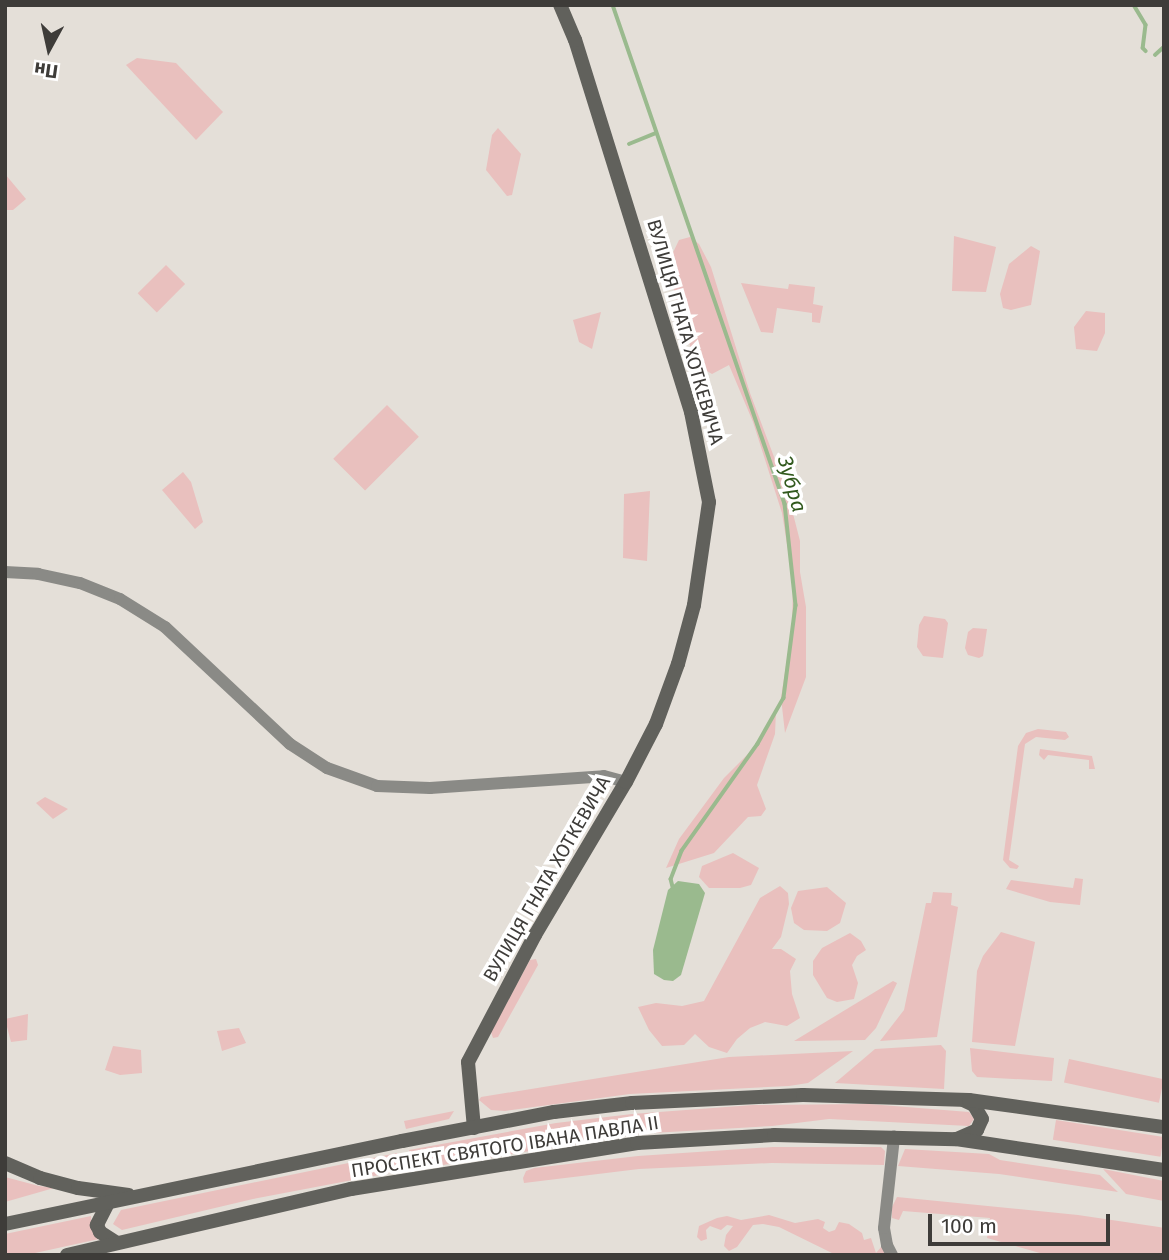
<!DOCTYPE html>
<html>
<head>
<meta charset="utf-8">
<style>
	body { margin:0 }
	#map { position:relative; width:1169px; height:1260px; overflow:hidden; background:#e4dfd8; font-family:"Fira Sans",sans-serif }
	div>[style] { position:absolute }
	.green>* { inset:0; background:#e9c0be; transform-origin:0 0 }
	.water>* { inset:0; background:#9aba8e }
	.stream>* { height:3.5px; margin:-1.75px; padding:0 1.75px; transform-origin:1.75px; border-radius:1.75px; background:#9aba8e }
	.street>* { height:12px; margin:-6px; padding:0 6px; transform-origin:6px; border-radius:6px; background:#8a8a86 }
	.secondary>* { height:14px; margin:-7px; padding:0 7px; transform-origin:7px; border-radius:7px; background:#61615c }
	span { translate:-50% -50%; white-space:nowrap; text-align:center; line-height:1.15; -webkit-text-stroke:7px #fff; paint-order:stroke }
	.street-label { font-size:19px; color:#3e3c39 }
	.water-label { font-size:21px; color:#31591d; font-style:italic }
	.frame { position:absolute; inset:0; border:7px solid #3e3c39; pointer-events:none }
	.north { position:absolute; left:14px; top:14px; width:70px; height:70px; -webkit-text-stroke:5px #fff; paint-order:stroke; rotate:188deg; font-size:19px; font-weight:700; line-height:28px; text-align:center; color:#3e3c39 }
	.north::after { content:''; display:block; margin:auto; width:24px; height:32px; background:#3e3c39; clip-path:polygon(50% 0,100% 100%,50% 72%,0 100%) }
	.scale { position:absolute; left:928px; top:1214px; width:182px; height:32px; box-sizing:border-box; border:4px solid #3e3c39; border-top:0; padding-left:9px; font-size:21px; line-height:24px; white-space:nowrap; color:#3e3c39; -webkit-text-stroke:5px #fff; paint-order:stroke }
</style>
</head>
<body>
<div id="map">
	<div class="green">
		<i style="clip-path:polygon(137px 58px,176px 63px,223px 112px,196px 140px,126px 65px)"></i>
		<i style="clip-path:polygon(498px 128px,521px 154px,512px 195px,507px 196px,486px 170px,492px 135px)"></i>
		<i style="clip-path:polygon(5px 174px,26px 199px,13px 210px,5px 210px)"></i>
		<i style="clip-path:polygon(954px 236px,996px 247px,986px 292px,952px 291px)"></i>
		<i style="clip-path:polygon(690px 237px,699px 244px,711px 267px,750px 393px,788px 494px,800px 541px,800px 572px,806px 607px,806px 677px,785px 733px,781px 698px,792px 626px,793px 582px,782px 513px,753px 422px,729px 365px,712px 374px,698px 366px,689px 343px,667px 265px,679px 240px)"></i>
		<i style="clip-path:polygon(1031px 246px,1040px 251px,1031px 305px,1011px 310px,1003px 308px,1000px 294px,1009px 264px)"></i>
		<i style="left:166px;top:265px;width:27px;height:40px;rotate:45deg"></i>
		<i style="clip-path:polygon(741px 283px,788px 289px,789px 284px,815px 287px,813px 304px,823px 306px,820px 323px,812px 322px,812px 313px,777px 308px,773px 333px,761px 332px)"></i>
		<i style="clip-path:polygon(1086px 311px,1105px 313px,1105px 333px,1097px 351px,1076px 349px,1074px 327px)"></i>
		<i style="clip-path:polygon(601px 312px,592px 349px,579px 342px,573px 320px)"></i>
		<i style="left:387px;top:405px;width:45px;height:76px;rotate:45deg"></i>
		<i style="clip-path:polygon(183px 472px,191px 482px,203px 522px,195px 529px,162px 490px)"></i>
		<i style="clip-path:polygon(650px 491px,647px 561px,623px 558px,624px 494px)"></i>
		<i style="clip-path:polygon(924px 616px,945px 619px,948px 623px,943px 658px,923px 656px,917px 647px,919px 625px)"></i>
		<i style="clip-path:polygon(973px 628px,987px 629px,983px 656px,979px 658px,968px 655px,965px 648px,968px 632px)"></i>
		<i style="clip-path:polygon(776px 711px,775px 734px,757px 785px,766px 809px,761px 816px,748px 817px,714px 853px,666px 868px,679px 839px,724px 778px,758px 744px)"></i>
		<i style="clip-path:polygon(1038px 729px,1066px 732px,1069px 737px,1065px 740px,1036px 737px,1025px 744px,1009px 860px,1019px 866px,1017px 869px,1010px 868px,1003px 860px,1018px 746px,1026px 733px)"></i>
		<i style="clip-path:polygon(1040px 749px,1092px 756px,1095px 769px,1089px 769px,1089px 760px,1048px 755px,1044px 760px,1039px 755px)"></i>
		<i style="clip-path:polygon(45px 797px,68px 809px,53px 819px,36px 803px)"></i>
		<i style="clip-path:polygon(733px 853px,759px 868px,751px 885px,740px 888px,709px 888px,699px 877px,702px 866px)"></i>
		<i style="clip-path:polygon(1075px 878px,1083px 879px,1080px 905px,1050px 902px,1006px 889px,1011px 880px,1073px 888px)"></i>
		<i style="clip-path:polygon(780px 886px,788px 893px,789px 904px,781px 937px,772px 949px,781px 949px,796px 959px,790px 971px,792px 994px,800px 1018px,787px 1026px,765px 1022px,750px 1028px,737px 1039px,727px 1053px,709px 1047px,695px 1034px,684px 1045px,662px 1046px,649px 1030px,638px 1007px,656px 1003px,682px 1006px,704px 1001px,760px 898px)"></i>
		<i style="clip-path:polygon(827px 887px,846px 903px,840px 923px,827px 931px,804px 930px,794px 923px,791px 908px,798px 891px)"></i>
		<i style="clip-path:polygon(933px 892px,952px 893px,951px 905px,958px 907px,937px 1037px,880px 1041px,904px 1010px,926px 903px,931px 903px)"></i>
		<i style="clip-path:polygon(1001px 932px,1035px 942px,1015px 1046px,972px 1042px,977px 971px,983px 956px)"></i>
		<i style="clip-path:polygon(850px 933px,861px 941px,866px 950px,857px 956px,852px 965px,858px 983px,854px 999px,837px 1002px,827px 998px,813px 975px,813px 961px,822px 948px)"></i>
		<i style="clip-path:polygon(536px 959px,538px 965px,498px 1037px,493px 1038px,491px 1032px,530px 960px)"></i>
		<i style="clip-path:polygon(893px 981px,897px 983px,876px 1028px,865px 1040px,794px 1041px)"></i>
		<i style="clip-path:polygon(28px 1014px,27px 1040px,11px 1042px,5px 1019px)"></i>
		<i style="clip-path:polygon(239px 1028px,246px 1043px,222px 1051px,217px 1031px)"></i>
		<i style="clip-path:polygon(941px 1045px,946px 1051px,944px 1089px,835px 1083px,875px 1049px)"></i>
		<i style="clip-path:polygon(113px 1046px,141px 1050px,142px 1073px,120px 1075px,105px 1070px)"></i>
		<i style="clip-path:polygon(970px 1048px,1054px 1058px,1052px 1081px,977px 1077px,972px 1071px)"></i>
		<i style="clip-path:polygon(853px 1051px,808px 1083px,789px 1086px,630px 1094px,505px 1111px,491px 1110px,479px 1100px,481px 1097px,729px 1057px)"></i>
		<i style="left:1069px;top:1059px;width:97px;height:24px;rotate:12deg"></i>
		<i style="clip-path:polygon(869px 1104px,969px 1112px,974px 1119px,969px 1126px,829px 1119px,772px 1126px,635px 1134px,412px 1170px,409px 1150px,556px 1123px,632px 1114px,753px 1105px)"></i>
		<i style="clip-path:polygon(454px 1111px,449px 1119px,406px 1129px,404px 1121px)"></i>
		<i style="left:1056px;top:1120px;width:109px;height:20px;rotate:9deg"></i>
		<i style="clip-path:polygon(773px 1147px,881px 1147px,885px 1151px,884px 1165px,772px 1163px,639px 1169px,524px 1183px,523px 1178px,526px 1171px,534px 1168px,638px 1156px)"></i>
		<i style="clip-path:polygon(905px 1149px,989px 1154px,1000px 1160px,1100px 1175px,1118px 1192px,999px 1174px,898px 1166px)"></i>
		<i style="clip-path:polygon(397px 1153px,400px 1171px,253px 1199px,122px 1230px,113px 1224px,121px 1210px)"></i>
		<i style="clip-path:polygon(1103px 1169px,1164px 1181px,1164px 1201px,1126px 1194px)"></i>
		<i style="clip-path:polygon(5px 1177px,39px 1186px,54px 1188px,5px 1202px)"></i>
		<i style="clip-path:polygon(897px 1197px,1078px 1215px,1159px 1227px,1164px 1228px,1164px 1255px,1047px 1255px,987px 1238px,990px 1218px,903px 1211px,899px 1220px,892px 1218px,892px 1207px)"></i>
		<i style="clip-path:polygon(769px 1215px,795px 1223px,818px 1219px,825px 1222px,823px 1228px,829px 1232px,835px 1230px,839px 1222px,849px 1224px,862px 1233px,864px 1240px,871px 1238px,876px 1253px,882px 1246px,886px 1255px,836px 1255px,779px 1227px,763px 1224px,753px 1225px,737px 1247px,729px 1251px,724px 1246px,726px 1235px,733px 1226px,727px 1225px,721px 1230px,710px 1226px,706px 1230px,707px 1239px,701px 1241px,697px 1237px,699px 1226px,717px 1218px,727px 1216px,741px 1220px)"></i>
		<i style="clip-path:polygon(91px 1216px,92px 1231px,99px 1239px,26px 1255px,5px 1255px,5px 1234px)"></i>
	</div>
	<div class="water">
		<i style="clip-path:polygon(678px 881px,699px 884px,705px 893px,681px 975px,673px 981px,664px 980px,654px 974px,653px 950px,668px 890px)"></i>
	</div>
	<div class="stream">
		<i style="left:613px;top:5px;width:528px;rotate:70.98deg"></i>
		<i style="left:785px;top:504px;width:102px;rotate:83.8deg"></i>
		<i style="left:796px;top:605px;width:94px;rotate:97.4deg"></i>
		<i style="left:784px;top:698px;width:53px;rotate:119.5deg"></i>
		<i style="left:758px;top:744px;width:131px;rotate:125.4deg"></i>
		<i style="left:682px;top:851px;width:30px;rotate:111deg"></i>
		<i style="left:671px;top:879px;width:8px;rotate:76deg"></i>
		<i style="left:1134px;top:5px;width:23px;rotate:59deg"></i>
		<i style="left:1146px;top:25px;width:23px;rotate:97deg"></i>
		<i style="left:1143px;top:48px;width:4px;rotate:45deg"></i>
		<i style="left:1155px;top:55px;width:12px;rotate:-42deg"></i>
		<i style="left:629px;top:144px;width:29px;rotate:-22deg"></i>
	</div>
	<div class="street">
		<i style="left:5px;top:572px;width:33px;rotate:3deg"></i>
		<i style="left:38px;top:574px;width:43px;rotate:12.1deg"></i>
		<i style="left:80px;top:583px;width:43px;rotate:21.8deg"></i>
		<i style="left:120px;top:599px;width:53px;rotate:31.9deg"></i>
		<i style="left:165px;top:627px;width:171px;rotate:43.1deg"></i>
		<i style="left:290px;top:744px;width:44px;rotate:33deg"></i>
		<i style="left:327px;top:768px;width:53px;rotate:19.8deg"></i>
		<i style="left:377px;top:786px;width:53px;rotate:2.2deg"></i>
		<i style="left:430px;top:788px;width:174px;rotate:-3.9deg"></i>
		<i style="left:604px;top:776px;width:23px;rotate:15deg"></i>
		<i style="left:892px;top:1255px;width:11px;rotate:-117deg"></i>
		<i style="left:887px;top:1245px;width:17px;rotate:-100deg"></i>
		<i style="left:884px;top:1228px;width:92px;rotate:-83.7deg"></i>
	</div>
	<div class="secondary">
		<i style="left:474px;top:1128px;width:66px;rotate:-95.2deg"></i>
		<i style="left:468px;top:1062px;width:144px;rotate:-62.2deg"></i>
		<i style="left:535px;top:935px;width:178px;rotate:-59.3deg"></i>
		<i style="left:626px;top:782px;width:65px;rotate:-62.7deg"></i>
		<i style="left:656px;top:724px;width:64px;rotate:-69.9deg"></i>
		<i style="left:678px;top:664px;width:61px;rotate:-74.8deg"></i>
		<i style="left:694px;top:605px;width:104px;rotate:-81.7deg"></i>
		<i style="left:709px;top:502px;width:92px;rotate:-101.3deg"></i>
		<i style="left:691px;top:412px;width:390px;rotate:-107.3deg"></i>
		<i style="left:575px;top:40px;width:38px;rotate:-113deg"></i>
		<i style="left:957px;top:1139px;width:22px;rotate:-24deg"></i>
		<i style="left:977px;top:1130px;width:12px;rotate:-66deg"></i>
		<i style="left:982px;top:1119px;width:16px;rotate:-120deg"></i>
		<i style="left:974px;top:1105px;width:10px;rotate:-156deg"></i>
		<i style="left:5px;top:1163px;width:38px;rotate:23deg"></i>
		<i style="left:40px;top:1178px;width:39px;rotate:15deg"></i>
		<i style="left:78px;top:1188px;width:51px;rotate:7.8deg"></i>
		<i style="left:108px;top:1203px;width:25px;rotate:117deg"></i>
		<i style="left:97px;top:1225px;width:8px;rotate:67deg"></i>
		<i style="left:100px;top:1232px;width:20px;rotate:33deg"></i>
		<i style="left:5px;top:1224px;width:406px;rotate:-11.8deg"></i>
		<i style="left:402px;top:1141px;width:155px;rotate:-10.8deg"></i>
		<i style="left:554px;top:1112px;width:79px;rotate:-6.6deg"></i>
		<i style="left:632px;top:1103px;width:171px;rotate:-2.7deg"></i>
		<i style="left:803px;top:1095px;width:166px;rotate:1.7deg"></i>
		<i style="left:969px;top:1100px;width:197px;rotate:7.9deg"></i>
		<i style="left:67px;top:1255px;width:292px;rotate:-13.1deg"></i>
		<i style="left:351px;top:1189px;width:290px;rotate:-9.1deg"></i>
		<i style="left:637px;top:1143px;width:137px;rotate:-3.3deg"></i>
		<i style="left:774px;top:1135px;width:182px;rotate:1.3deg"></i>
		<i style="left:956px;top:1139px;width:210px;rotate:8.5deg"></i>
	</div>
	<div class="street-label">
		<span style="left:685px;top:332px;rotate:74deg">ВУЛИЦЯ ГНАТА ХОТКЕВИЧА</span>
		<span style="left:547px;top:879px;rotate:-60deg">ВУЛИЦЯ ГНАТА ХОТКЕВИЧА</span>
		<span style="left:505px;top:1147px;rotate:-9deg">ПРОСПЕКТ СВЯТОГО ІВАНА ПАВЛА II</span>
	</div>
	<div class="water-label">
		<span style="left:792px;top:484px;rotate:74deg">Зубра</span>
	</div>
	<div class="frame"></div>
	<div class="north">Пн</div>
	<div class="scale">100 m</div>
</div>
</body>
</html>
